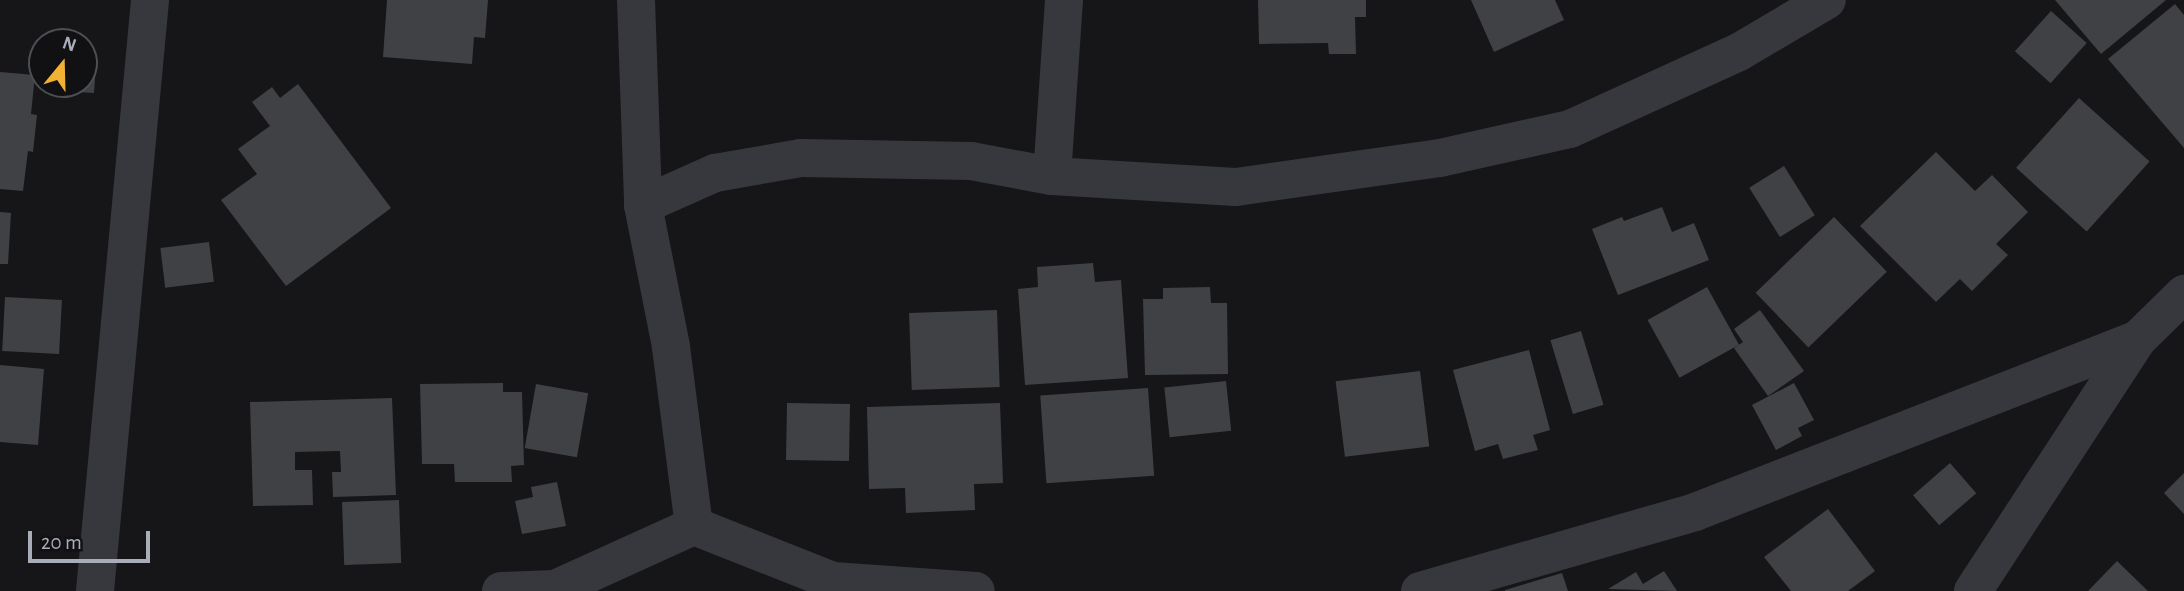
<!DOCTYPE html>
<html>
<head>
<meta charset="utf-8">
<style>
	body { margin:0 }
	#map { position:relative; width:2184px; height:591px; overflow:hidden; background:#161618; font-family:"Alegreya Sans",sans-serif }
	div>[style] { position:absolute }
	.building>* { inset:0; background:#404145; transform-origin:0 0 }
	.minor>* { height:38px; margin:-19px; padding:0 19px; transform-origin:19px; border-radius:19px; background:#37383d }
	span { translate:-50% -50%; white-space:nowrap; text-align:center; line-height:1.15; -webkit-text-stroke:7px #111113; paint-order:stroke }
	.north { position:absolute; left:28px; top:28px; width:70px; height:70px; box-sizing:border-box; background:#111113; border:2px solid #4d4f55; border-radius:50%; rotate:19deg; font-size:19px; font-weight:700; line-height:28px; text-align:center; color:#a8adb8 }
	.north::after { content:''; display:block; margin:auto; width:24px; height:32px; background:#f2b134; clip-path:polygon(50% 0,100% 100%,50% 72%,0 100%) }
	.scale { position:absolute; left:28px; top:531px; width:122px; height:32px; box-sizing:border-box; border:4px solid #a8adb8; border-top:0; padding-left:9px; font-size:21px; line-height:24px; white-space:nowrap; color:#a8adb8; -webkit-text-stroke:5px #111113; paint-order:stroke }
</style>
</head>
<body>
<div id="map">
	<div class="building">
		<i style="clip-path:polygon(387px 0,488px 0,485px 38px,474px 37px,472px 64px,383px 57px)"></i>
		<i style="clip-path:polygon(1258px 0,1366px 0,1366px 17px,1355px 17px,1356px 54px,1329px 54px,1328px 43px,1259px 44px)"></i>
		<i style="clip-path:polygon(1471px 0,1555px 0,1564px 20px,1494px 52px)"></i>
		<i style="clip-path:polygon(2055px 0,2166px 0,2101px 54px)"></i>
		<i style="clip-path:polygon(2175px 4px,2184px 15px,2184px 148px,2108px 59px)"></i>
		<i style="left:2051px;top:11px;width:48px;height:54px;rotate:42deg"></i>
		<i style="clip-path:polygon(84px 65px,96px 66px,94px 93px,61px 91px,61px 84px,84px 84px)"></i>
		<i style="clip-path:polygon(0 72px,35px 75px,31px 114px,37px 115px,33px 152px,28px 151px,23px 191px,0 189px)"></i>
		<i style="clip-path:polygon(298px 84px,391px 208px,286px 286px,221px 200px,257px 174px,238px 149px,270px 126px,252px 102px,272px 87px,280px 98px)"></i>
		<i style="left:2079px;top:98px;width:95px;height:94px;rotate:42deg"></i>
		<i style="clip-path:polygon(1936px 152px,1975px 191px,1992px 175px,2028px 212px,1996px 244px,2008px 255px,1972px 291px,1960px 279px,1936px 302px,1860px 226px)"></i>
		<i style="left:1784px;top:166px;width:58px;height:41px;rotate:58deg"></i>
		<i style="clip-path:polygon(1662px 207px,1672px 232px,1694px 223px,1709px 260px,1618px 295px,1592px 229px,1622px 217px,1624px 221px)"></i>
		<i style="clip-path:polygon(0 212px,11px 213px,8px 264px,0 264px)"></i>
		<i style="left:1834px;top:217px;width:76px;height:109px;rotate:46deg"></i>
		<i style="left:209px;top:242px;width:40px;height:49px;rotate:83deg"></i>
		<i style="clip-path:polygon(1093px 263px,1095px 282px,1121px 280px,1128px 378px,1025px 385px,1018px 289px,1038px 287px,1037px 267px)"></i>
		<i style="clip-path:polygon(1210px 287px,1211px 303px,1227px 303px,1228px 374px,1145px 375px,1143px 299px,1163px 299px,1163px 288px)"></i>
		<i style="left:1707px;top:287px;width:66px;height:68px;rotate:61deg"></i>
		<i style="left:5px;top:297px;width:57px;height:54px;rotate:3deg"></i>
		<i style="left:997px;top:310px;width:77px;height:88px;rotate:88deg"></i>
		<i style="clip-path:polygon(1760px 310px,1804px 371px,1768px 396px,1734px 348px,1743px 342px,1734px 329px)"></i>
		<i style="left:1581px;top:331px;width:77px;height:32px;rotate:73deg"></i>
		<i style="clip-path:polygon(1529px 350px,1550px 430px,1533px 435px,1538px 450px,1503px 459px,1498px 444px,1475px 451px,1453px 370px)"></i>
		<i style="clip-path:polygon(0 365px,44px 369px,38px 445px,0 442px)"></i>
		<i style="left:1420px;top:371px;width:76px;height:85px;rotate:83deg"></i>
		<i style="left:1226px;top:381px;width:50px;height:62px;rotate:84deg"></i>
		<i style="clip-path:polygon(503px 383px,503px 392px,522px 392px,524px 465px,511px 466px,512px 482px,455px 482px,454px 464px,422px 464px,420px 384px)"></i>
		<i style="clip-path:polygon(1794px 383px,1814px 420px,1798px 428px,1802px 436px,1776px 450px,1752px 405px)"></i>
		<i style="left:536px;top:384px;width:53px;height:65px;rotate:10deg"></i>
		<i style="left:1148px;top:388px;width:88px;height:108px;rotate:86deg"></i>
		<i style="clip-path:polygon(392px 398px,396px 495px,333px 497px,332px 472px,341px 472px,340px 451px,295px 452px,295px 470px,312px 470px,313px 505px,253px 506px,250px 402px)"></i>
		<i style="left:787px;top:403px;width:63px;height:57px;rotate:1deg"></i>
		<i style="clip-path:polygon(1000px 403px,1003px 483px,974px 484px,975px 510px,906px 513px,905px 488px,869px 489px,867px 407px)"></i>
		<i style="left:1950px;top:463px;width:40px;height:49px;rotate:49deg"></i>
		<i style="clip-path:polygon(2184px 473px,2184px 514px,2164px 493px)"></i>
		<i style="clip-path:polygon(557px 482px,566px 526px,522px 534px,515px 501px,533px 497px,531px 487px)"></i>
		<i style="left:399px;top:500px;width:63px;height:57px;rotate:88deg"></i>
		<i style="clip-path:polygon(1828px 509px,1875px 571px,1848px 591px,1791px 591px,1764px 557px)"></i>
		<i style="clip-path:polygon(2117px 561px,2148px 591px,2088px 591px)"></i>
		<i style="clip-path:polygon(1664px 571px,1677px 591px,1608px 589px,1636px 572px,1643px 584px)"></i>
		<i style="clip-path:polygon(1562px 573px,1568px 591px,1505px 591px,1505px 590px)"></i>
	</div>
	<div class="minor">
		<i style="left:636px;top:0;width:205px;rotate:88deg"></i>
		<i style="left:643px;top:205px;width:145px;rotate:78.8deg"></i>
		<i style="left:671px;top:347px;width:180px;rotate:82.7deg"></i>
		<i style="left:1052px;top:176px;width:176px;rotate:-86.1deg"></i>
		<i style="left:643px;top:205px;width:79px;rotate:-24deg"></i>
		<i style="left:715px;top:173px;width:87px;rotate:-9.9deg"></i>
		<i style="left:801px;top:158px;width:170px;rotate:1deg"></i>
		<i style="left:971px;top:161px;width:82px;rotate:10.5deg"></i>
		<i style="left:1052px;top:176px;width:184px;rotate:3.4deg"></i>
		<i style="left:1236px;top:187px;width:206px;rotate:-8.1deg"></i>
		<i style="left:1440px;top:158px;width:133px;rotate:-12.6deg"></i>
		<i style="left:1570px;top:129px;width:186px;rotate:-24.5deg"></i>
		<i style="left:1739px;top:52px;width:102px;rotate:-30.6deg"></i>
		<i style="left:95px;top:591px;width:594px;rotate:-84.68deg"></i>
		<i style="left:501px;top:591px;width:54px;rotate:-2.1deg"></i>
		<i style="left:555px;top:589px;width:153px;rotate:-24.4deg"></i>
		<i style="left:694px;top:526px;width:149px;rotate:21.6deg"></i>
		<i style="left:833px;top:581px;width:143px;rotate:4deg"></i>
		<i style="left:1420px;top:591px;width:286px;rotate:-16deg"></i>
		<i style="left:1695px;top:512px;width:474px;rotate:-21.3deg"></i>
		<i style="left:2137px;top:340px;width:66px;rotate:-44.4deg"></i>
		<i style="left:1973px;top:591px;width:300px;rotate:-56.8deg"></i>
	</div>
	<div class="north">N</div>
	<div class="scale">20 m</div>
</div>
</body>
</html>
